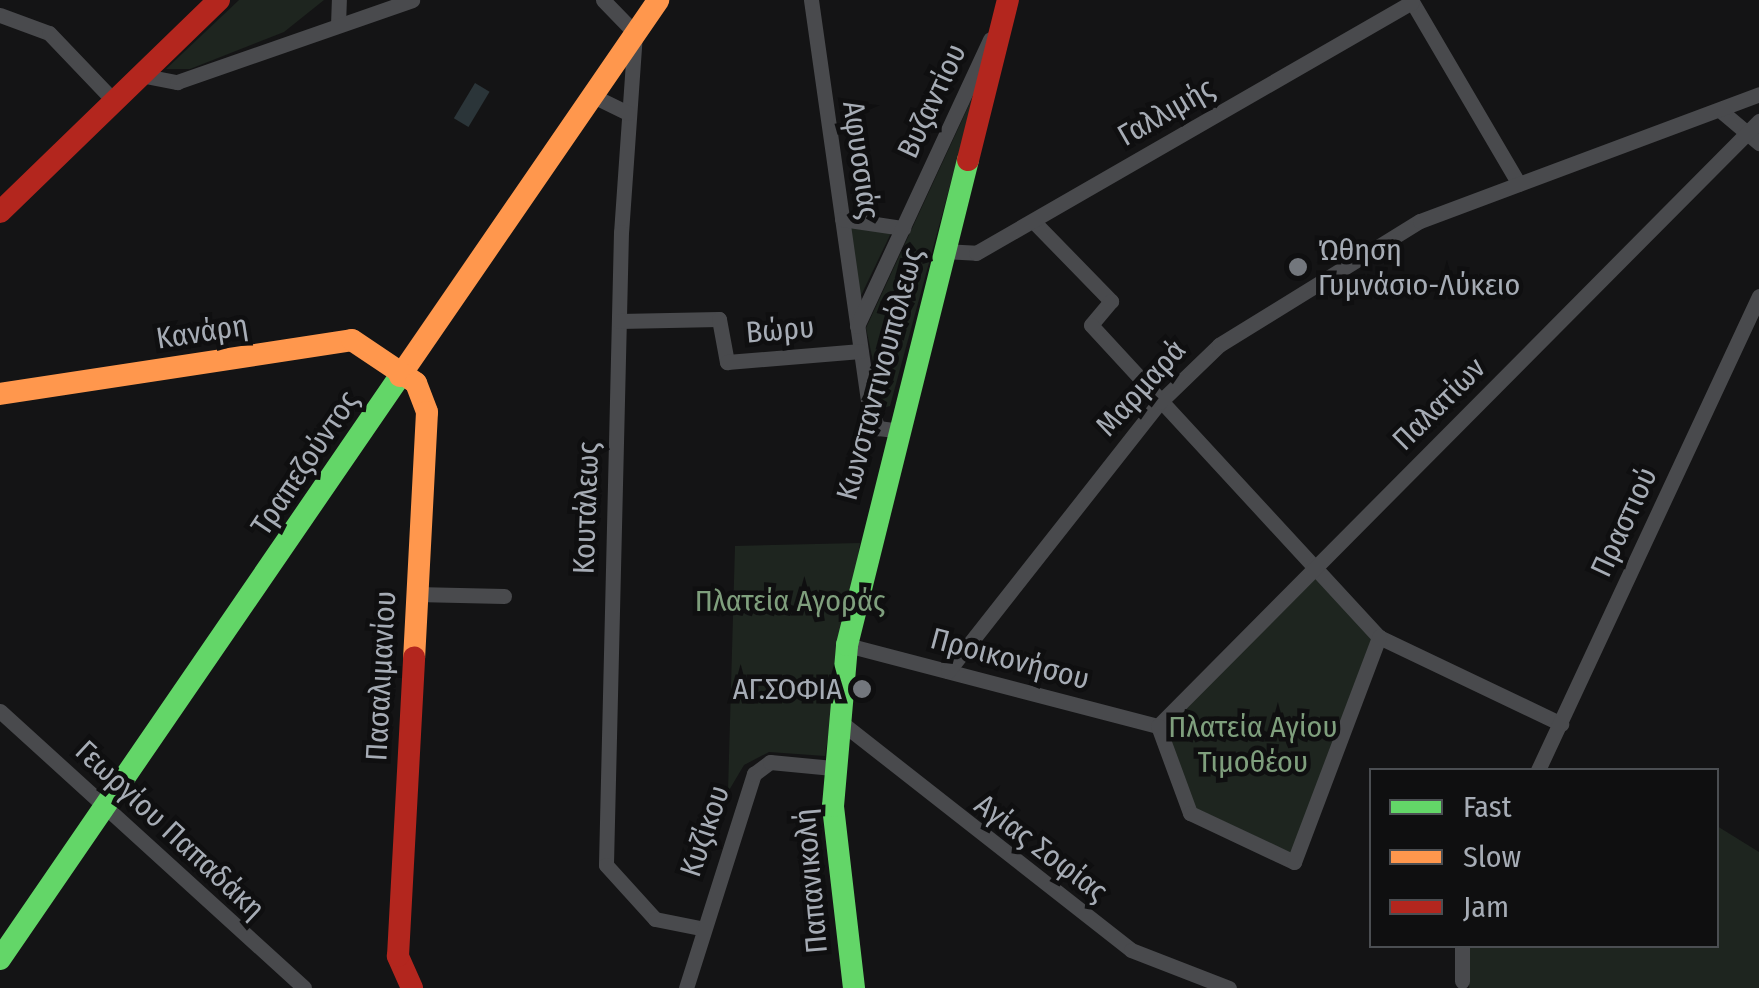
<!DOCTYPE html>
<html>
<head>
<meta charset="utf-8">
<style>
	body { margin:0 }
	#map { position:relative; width:1759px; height:988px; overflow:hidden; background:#141415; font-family:"Fira Sans Condensed",sans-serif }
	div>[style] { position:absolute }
	.green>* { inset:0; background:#1e251f }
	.water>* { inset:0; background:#2b3539; transform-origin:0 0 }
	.street>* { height:15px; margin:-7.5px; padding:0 7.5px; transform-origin:7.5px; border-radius:7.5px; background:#494a4d }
	.fast>* { height:22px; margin:-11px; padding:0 11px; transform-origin:11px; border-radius:11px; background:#63d668 }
	.slow>* { height:22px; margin:-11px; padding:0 11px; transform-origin:11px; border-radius:11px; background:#ff974d }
	.jam>* { height:22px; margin:-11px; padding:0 11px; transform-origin:11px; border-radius:11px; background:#b3261e }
	.dots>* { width:28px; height:28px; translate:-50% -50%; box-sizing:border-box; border:5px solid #0f0f10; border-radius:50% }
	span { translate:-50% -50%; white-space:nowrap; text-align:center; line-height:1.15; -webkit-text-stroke:9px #0f0f10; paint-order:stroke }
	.street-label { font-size:30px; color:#a6acb5 }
	.poi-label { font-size:30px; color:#a6acb5 }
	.left { translate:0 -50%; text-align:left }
	.right { translate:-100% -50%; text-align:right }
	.park-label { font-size:30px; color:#7f9f7d }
	.legend { position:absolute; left:1369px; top:768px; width:350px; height:180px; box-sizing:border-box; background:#0f0f10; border:2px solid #4b4e52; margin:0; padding:12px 18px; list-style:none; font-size:30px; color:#a6acb5 }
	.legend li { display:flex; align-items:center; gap:20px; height:50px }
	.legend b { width:50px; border:2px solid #4b4e52 }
</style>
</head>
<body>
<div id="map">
	<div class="green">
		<i style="clip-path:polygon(239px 0,324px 0,284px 32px,190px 69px,166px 69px)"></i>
		<i style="clip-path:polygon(976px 90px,890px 406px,883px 408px,866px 328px)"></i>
		<i style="clip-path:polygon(847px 224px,891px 233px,857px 304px)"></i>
		<i style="clip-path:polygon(860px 543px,825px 756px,769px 752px,744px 765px,728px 792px,735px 546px)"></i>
		<i style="clip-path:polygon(1314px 577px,1372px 638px,1291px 853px,1195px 808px,1166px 727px)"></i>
		<i style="clip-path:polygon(1717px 826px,1759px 852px,1759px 988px,1469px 988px,1468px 946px,1716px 946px)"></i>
	</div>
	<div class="water">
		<i style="left:475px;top:83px;width:17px;height:41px;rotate:31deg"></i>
	</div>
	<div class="street">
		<i style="left:603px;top:0;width:46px;rotate:45.9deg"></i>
		<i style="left:635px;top:33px;width:199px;rotate:94deg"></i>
		<i style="left:621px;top:232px;width:633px;rotate:91.36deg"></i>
		<i style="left:606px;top:865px;width:73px;rotate:47.8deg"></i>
		<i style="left:655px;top:919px;width:46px;rotate:11.3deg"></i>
		<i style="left:811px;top:0;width:409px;rotate:81.9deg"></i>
		<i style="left:869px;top:405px;width:25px;rotate:69deg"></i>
		<i style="left:878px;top:428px;width:17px;rotate:7deg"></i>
		<i style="left:1411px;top:0;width:213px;rotate:59.6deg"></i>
		<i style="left:0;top:15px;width:52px;rotate:20.2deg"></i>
		<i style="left:49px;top:33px;width:94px;rotate:46.3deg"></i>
		<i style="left:338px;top:25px;width:25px;rotate:-88deg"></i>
		<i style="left:140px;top:75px;width:38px;rotate:11deg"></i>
		<i style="left:177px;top:82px;width:249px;rotate:-19.2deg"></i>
		<i style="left:591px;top:95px;width:41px;rotate:25.9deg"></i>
		<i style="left:1721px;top:111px;width:50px;rotate:40.1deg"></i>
		<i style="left:842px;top:219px;width:62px;rotate:8.4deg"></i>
		<i style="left:1033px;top:221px;width:112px;rotate:45.7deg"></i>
		<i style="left:1111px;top:301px;width:31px;rotate:130deg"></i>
		<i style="left:1091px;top:325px;width:425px;rotate:47.3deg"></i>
		<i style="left:1379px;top:637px;width:202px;rotate:25.5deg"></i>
		<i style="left:943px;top:251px;width:33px;rotate:3deg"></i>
		<i style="left:976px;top:253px;width:503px;rotate:-29.93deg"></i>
		<i style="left:619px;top:321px;width:100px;rotate:-1.1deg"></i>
		<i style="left:719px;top:319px;width:44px;rotate:79.5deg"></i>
		<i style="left:727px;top:362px;width:134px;rotate:-4.7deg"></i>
		<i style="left:857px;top:326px;width:316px;rotate:-65.1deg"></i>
		<i style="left:415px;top:594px;width:89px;rotate:1.3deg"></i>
		<i style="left:847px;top:645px;width:321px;rotate:14.6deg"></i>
		<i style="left:948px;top:671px;width:342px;rotate:-51.8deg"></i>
		<i style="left:1160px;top:402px;width:82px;rotate:-44deg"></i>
		<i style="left:1219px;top:345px;width:236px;rotate:-31.7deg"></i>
		<i style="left:1420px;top:221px;width:362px;rotate:-20.5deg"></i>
		<i style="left:0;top:711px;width:411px;rotate:42.3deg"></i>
		<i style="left:838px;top:720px;width:372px;rotate:38.1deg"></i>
		<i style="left:1131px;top:950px;width:105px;rotate:21.2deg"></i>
		<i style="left:1158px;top:726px;width:853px;rotate:-45.19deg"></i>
		<i style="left:1158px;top:726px;width:93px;rotate:69.8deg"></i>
		<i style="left:1190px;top:813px;width:115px;rotate:25.2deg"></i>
		<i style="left:1294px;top:862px;width:241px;rotate:-69.3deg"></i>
		<i style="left:1538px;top:770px;width:523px;rotate:-65deg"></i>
		<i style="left:1462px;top:946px;width:35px;rotate:90deg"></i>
		<i style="left:686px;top:988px;width:225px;rotate:-72.4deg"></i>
		<i style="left:754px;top:774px;width:20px;rotate:-37deg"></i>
		<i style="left:770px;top:762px;width:63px;rotate:5.4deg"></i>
	</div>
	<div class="fast">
		<i style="left:0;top:959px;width:707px;rotate:-55.55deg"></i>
		<i style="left:854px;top:988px;width:183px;rotate:-96.6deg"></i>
		<i style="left:833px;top:806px;width:162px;rotate:-85deg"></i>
		<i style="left:847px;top:645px;width:500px;rotate:-76deg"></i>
	</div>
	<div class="slow">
		<i style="left:400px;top:376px;width:456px;rotate:-55.5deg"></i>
		<i style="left:0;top:394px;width:356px;rotate:-8.7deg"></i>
		<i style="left:352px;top:340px;width:77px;rotate:33.9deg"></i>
		<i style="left:416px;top:383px;width:31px;rotate:69deg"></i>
		<i style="left:427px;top:412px;width:245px;rotate:93deg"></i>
	</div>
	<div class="jam">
		<i style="left:968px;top:160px;width:165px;rotate:-76deg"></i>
		<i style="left:0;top:212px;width:305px;rotate:-44.1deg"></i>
		<i style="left:412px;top:988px;width:35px;rotate:-114deg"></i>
		<i style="left:398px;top:956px;width:299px;rotate:-86.9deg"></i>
	</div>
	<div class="dots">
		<i style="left:1298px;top:267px;background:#73777d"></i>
		<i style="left:862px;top:689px;background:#73777d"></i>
	</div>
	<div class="street-label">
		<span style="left:932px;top:101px;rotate:-65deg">Βυζαντίου</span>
		<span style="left:1166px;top:112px;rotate:-30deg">Γαλλιμής</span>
		<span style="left:861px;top:160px;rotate:82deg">Αφυσσιάς</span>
		<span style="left:780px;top:330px;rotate:-5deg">Βώρυ</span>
		<span style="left:202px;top:332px;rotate:-9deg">Κανάρη</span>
		<span style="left:880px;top:374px;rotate:-75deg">Κωνσταντινουπόλεως</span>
		<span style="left:1141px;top:388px;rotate:-48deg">Μαρμαρά</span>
		<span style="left:1439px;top:404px;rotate:-45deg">Παλατίων</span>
		<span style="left:305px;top:463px;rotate:-56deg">Τραπεζούντος</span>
		<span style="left:586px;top:508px;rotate:-88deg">Κουτάλεως</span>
		<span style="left:1624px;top:522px;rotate:-65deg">Πραστιού</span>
		<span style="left:1010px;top:659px;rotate:15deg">Προικονήσου</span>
		<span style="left:381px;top:676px;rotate:-87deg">Πασαλιμανίου</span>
		<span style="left:170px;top:830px;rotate:43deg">Γεωργίου Παπαδάκη</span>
		<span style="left:705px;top:831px;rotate:-71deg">Κυζίκου</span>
		<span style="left:1041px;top:848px;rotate:37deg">Αγίας Σοφίας</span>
		<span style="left:811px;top:881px;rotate:-95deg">Παπανικολή</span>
	</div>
	<div class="poi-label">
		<span class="left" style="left:1318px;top:267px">Ώθηση<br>Γυμνάσιο-Λύκειο</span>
		<span class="right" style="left:842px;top:689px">ΑΓ.ΣΟΦΙΑ</span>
	</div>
	<div class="park-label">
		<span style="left:790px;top:601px">Πλατεία Αγοράς</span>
		<span style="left:1253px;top:744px">Πλατεία Αγίου<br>Τιμοθέου</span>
	</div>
	<ul class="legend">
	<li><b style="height:12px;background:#63d668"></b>Fast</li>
	<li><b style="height:12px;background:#ff974d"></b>Slow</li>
	<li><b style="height:12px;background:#b3261e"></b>Jam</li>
	</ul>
</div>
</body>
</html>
